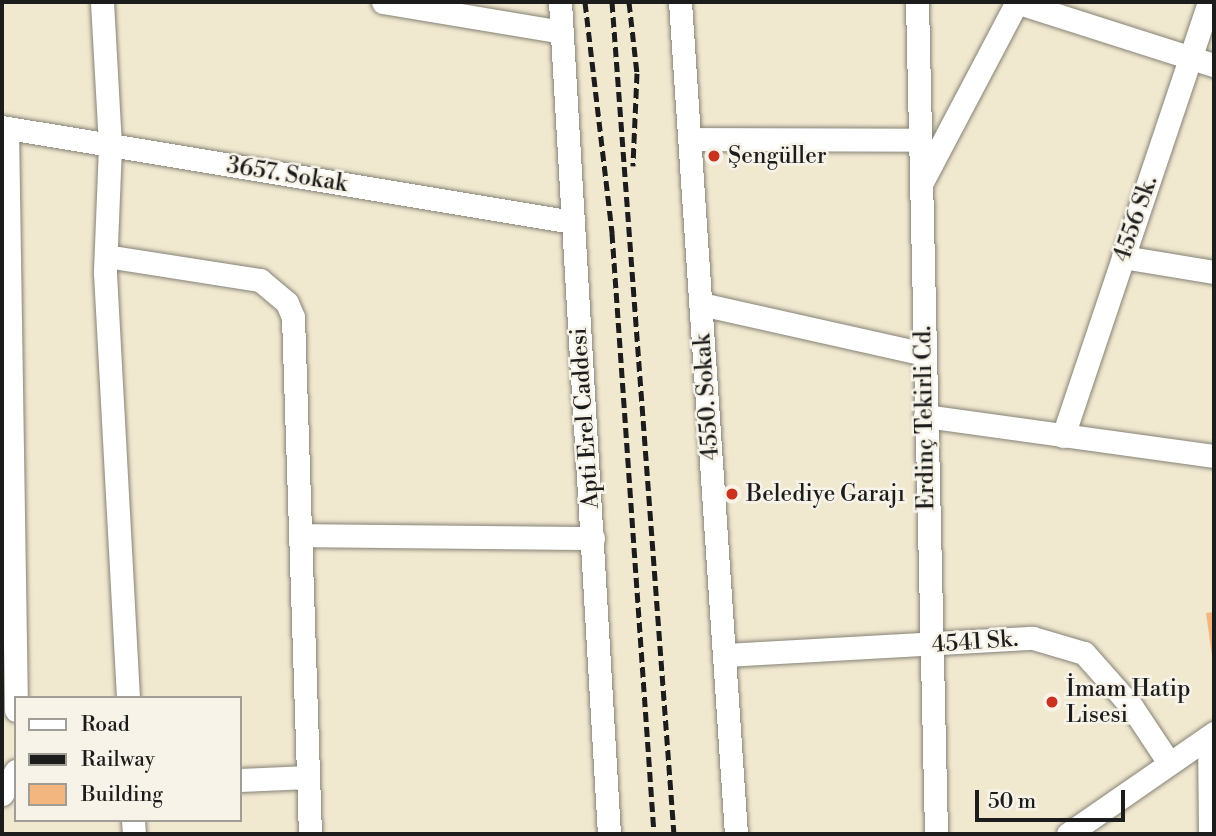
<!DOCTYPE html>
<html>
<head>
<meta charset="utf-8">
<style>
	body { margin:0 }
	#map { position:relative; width:1216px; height:836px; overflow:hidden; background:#f1e8d0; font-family:"Libre Bodoni",serif }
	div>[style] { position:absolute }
	.building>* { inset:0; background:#f3b67e }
	.roads { filter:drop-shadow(0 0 2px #868276) drop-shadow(0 0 2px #868276) }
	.minor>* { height:23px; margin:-11.5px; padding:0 11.5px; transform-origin:11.5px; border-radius:11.5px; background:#fff }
	.rail>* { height:5px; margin-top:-2.5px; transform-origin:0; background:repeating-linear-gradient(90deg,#1c1c1c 0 10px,transparent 0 15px) }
	.dots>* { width:19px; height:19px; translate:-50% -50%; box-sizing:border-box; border:4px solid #f7f3e8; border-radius:50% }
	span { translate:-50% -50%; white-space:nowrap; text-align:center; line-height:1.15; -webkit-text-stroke:5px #f7f3e8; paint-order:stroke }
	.poi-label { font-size:23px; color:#1c1c1c }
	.left { translate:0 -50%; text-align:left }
	.street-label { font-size:23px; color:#1c1c1c }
	.frame { position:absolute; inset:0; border:4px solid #1c1c1c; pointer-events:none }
	.legend { position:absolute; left:14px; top:696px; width:228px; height:126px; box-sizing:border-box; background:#f7f3e8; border:2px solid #9f9d96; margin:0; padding:9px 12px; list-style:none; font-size:21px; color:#1c1c1c }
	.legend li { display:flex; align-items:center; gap:14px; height:35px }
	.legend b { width:35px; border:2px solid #9f9d96 }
	.scale { position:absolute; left:975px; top:790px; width:150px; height:32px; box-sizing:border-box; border:4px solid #1c1c1c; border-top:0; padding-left:9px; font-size:21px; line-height:24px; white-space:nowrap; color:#1c1c1c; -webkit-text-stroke:5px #f7f3e8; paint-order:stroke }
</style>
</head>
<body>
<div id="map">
	<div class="building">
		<i style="clip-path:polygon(1214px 612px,1214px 663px,1213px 663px,1206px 613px)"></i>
	</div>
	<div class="roads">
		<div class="minor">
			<i style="left:102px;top:2px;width:144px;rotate:86.8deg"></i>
			<i style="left:110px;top:146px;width:127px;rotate:92.3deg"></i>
			<i style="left:105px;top:273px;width:426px;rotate:86.9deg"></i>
			<i style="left:383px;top:2px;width:181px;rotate:9.5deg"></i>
			<i style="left:560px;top:2px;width:833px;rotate:86.63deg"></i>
			<i style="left:680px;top:2px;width:834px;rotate:86.15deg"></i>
			<i style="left:917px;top:2px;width:832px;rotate:88.69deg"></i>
			<i style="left:1016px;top:2px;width:208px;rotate:17.7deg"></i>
			<i style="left:2px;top:127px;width:579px;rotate:9.45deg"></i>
			<i style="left:7px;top:128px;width:582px;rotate:89.11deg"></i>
			<i style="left:689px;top:139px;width:231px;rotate:0.2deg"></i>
			<i style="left:922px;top:182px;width:204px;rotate:-62.2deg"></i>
			<i style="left:106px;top:256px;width:156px;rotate:8.9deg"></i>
			<i style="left:260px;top:280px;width:35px;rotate:40deg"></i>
			<i style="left:287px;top:303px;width:15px;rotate:67deg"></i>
			<i style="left:293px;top:317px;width:517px;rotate:88.12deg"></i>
			<i style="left:1123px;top:257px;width:92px;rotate:9.4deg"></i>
			<i style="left:701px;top:304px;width:229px;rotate:12.6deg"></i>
			<i style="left:925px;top:416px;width:292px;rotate:7.9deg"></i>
			<i style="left:1063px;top:436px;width:458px;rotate:-71.4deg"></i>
			<i style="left:300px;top:535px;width:293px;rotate:0.6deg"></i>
			<i style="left:725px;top:655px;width:308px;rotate:-3.2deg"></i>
			<i style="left:1033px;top:638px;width:53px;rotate:16.4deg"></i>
			<i style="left:1084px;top:653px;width:72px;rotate:48.4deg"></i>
			<i style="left:1132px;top:707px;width:67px;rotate:56.5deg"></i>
			<i style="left:1209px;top:737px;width:97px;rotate:89.4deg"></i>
			<i style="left:240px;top:780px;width:68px;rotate:-2.5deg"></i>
			<i style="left:2px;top:794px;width:27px;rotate:-59deg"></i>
			<i style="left:133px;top:820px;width:14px;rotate:86deg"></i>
			<i style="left:1068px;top:834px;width:178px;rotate:-34.7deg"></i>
		</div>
	</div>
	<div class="rail">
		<i style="left:585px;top:2px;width:233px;rotate:83.3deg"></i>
		<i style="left:612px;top:233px;width:602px;rotate:86deg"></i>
		<i style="left:612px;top:2px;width:834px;rotate:85.74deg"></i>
		<i style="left:629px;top:2px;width:71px;rotate:83.6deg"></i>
		<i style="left:637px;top:73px;width:93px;rotate:92.5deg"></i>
	</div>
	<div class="dots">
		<i style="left:714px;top:156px;background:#c8321e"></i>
		<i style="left:732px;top:494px;background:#c8321e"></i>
		<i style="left:1052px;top:702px;background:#c8321e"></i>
	</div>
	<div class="poi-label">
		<span class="left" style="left:728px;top:156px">Şengüller</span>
		<span class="left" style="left:746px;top:494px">Belediye Garajı</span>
		<span class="left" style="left:1066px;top:702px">İmam Hatip<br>Lisesi</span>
	</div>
	<div class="street-label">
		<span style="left:287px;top:175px;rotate:9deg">3657. Sokak</span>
		<span style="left:1136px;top:219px;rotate:-71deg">4556 Sk.</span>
		<span style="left:707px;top:397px;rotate:-94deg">4550. Sokak</span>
		<span style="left:585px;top:418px;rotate:-94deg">Apti Erel Caddesi</span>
		<span style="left:925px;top:418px;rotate:-91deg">Erdinç Tekirli Cd.</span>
		<span style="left:975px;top:642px;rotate:-4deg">4541 Sk.</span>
	</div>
	<div class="frame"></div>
	<ul class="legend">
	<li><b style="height:9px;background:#fff"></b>Road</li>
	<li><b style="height:9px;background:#1c1c1c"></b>Railway</li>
	<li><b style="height:19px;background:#f3b67e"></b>Building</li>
	</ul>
	<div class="scale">50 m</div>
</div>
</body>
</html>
